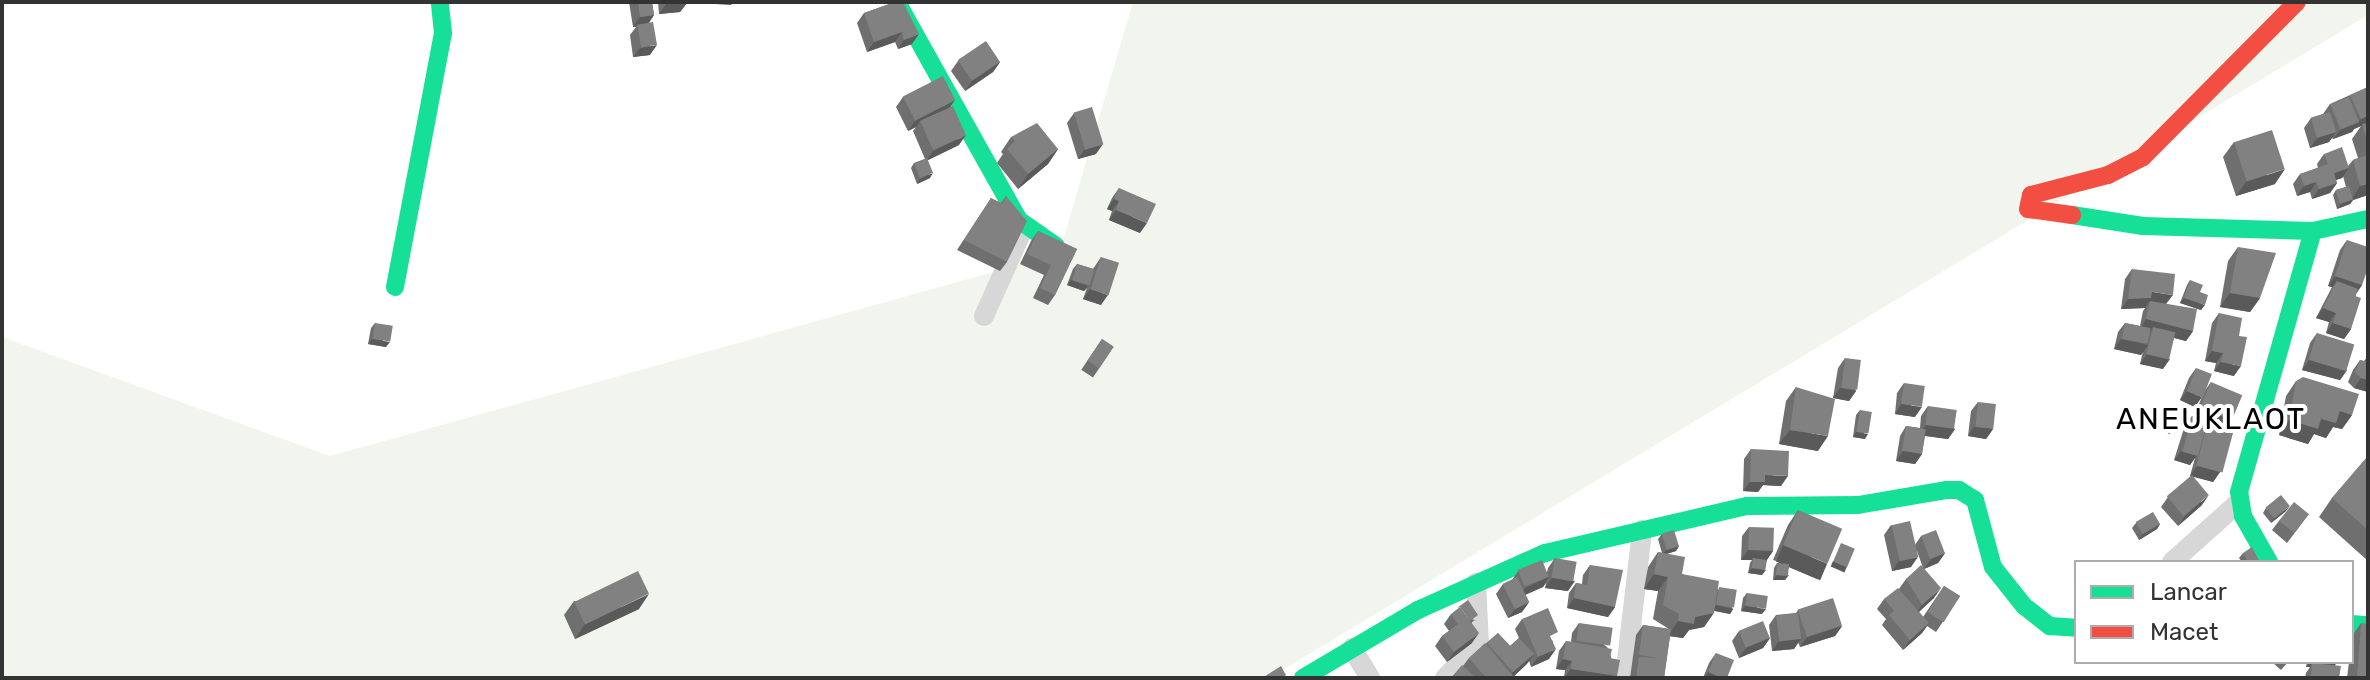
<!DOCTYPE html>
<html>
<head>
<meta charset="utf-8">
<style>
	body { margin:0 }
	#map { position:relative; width:2370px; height:680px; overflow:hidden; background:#fff; font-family:Rubik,sans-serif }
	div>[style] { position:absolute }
	.green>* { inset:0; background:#f1f5ed }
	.street>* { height:20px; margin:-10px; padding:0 10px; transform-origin:10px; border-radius:10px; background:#d7d7d7 }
	.fast>* { height:18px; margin:-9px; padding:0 9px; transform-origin:9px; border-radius:9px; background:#16e098 }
	.jam>* { height:18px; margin:-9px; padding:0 9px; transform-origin:9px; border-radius:9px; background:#f24e42 }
	.wall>* { inset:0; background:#6f6f6f; transform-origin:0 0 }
	.shaded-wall>* { inset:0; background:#5a5a5a; transform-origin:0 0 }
	.building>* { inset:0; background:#818181; transform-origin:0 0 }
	span { translate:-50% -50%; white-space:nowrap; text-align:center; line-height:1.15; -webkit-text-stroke:8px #fff; paint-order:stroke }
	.quarter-label { font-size:30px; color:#000; letter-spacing:2px }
	.frame { position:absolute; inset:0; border:4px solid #333; pointer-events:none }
	.legend { position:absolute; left:2074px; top:560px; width:280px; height:104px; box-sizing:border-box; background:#fff; border:2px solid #adadad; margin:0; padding:10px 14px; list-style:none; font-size:24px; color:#333 }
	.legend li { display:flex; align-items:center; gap:16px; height:40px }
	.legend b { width:40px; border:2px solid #adadad }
</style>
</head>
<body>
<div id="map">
	<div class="green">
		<i style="clip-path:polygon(1133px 2px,2368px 2px,2368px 15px,1269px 678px,2px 678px,2px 337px,330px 456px,1059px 254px)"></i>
	</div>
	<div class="street">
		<i style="left:984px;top:316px;width:98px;rotate:-65.8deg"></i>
		<i style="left:2172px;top:562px;width:90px;rotate:-41.8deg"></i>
		<i style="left:1352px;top:648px;width:35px;rotate:59deg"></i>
		<i style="left:1445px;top:678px;width:49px;rotate:-45.8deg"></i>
		<i style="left:1479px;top:643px;width:60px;rotate:-92.9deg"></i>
		<i style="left:1625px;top:678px;width:149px;rotate:-83.4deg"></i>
	</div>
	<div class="fast">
		<i style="left:897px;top:2px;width:250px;rotate:60.8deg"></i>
		<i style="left:1019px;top:220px;width:45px;rotate:35.1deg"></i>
		<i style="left:2072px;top:215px;width:72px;rotate:8.8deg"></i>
		<i style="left:2143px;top:226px;width:170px;rotate:1.7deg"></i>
		<i style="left:2313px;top:231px;width:56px;rotate:-12.3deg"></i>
		<i style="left:395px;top:287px;width:258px;rotate:-79.3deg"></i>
		<i style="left:443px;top:33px;width:31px;rotate:-96deg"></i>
		<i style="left:2269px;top:562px;width:53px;rotate:-119.5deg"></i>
		<i style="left:2243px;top:516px;width:24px;rotate:-99deg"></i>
		<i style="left:2239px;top:492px;width:271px;rotate:-74.2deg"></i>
		<i style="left:2352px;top:624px;width:16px;rotate:4deg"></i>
		<i style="left:1303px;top:678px;width:134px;rotate:-30.6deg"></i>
		<i style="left:1418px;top:610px;width:139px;rotate:-24.2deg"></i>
		<i style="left:1545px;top:553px;width:207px;rotate:-13.1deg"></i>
		<i style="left:1747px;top:506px;width:111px;rotate:-0.5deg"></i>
		<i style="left:1858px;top:505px;width:89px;rotate:-9.7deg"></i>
		<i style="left:1946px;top:490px;width:13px"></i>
		<i style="left:1959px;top:490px;width:19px;rotate:32deg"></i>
		<i style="left:1975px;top:500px;width:69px;rotate:75deg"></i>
		<i style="left:1993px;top:567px;width:50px;rotate:51.5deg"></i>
		<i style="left:2024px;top:606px;width:33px;rotate:38deg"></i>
		<i style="left:2050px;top:626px;width:26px;rotate:4deg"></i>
	</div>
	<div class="jam">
		<i style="left:2072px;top:215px;width:44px;rotate:-172.2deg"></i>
		<i style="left:2028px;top:209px;width:14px;rotate:-78deg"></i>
		<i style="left:2031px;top:195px;width:80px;rotate:-14.6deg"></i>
		<i style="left:2108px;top:175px;width:39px;rotate:-27deg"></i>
		<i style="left:2143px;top:157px;width:218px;rotate:-45.2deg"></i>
	</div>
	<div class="wall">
		<i style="clip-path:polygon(629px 2px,652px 2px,654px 15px,649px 23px,650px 55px,633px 57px,630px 35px,636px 27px,633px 27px)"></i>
		<i style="clip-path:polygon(658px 2px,694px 2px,687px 3px,680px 12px,659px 14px)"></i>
		<i style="clip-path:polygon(895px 2px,912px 44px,898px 49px,895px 42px,867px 52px,857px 23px,864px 13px)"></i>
		<i style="clip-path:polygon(958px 61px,1000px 62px,993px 72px,965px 91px,951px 71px)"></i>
		<i style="clip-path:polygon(2368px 87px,2368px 195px,2353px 200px,2350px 204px,2337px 209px,2333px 195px,2336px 190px,2346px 187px,2343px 176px,2342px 178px,2336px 180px,2337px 183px,2330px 193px,2312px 199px,2310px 192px,2297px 196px,2293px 184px,2300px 174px,2318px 168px,2317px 164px,2324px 154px,2348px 166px,2353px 160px,2358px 158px,2352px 139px,2361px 126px,2354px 129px,2352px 132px,2333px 139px,2332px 138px,2329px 142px,2310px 148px,2304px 128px,2311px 118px,2323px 114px,2330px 104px)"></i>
		<i style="clip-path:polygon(903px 97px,949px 108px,959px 145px,928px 160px,930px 178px,917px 184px,911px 168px,914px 163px,925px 159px,913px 131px,916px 127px,908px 131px,896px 107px)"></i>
		<i style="clip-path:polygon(1074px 113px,1096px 154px,1078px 159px,1067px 123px)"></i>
		<i style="clip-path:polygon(1011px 137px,1058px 149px,1048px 164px,1018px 189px,997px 163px,1003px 154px,1001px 152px)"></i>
		<i style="clip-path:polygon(2234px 142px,2275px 184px,2236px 196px,2223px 157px)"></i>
		<i style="clip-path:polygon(1119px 188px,1140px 233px,1109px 220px,1112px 211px,1107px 209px,1112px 198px)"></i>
		<i style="clip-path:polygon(1006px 196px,1007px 262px,1000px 271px,957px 250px,991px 198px,1001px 203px)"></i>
		<i style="clip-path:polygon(1038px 231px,1077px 249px,1055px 295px,1048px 305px,1033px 298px,1044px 275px,1020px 264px,1031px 241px)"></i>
		<i style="clip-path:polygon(2347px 240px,2362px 285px,2356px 294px,2351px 329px,2344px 339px,2326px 333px,2329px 322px,2316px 318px,2332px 287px,2328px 286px,2340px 250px)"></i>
		<i style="clip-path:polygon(2238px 247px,2260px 298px,2250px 312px,2220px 307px,2228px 261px)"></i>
		<i style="clip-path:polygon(1101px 257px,1101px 305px,1083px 299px,1087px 288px,1084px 291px,1067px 285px,1073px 269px,1077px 264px,1093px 269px)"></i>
		<i style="clip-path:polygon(2132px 269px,2193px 331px,2186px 341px,2174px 338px,2163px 369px,2140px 364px,2143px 351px,2141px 355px,2114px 349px,2118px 332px,2125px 323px,2140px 326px,2143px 311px,2149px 302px,2145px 308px,2121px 309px,2125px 279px)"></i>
		<i style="clip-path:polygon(2190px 280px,2200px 292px,2201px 310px,2180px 303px,2187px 285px)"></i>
		<i style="clip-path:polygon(2219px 313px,2234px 376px,2214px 371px,2216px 363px,2205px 361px,2212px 323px)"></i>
		<i style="clip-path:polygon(375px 323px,386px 347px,368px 344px,371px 328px)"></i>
		<i style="clip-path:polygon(2317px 333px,2347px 370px,2340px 380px,2302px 370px,2310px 343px)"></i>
		<i style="left:1102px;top:339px;width:14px;height:37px;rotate:34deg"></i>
		<i style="clip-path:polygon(2368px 356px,2368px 392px,2354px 388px,2348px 382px,2353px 370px,2360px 360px,2364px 361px)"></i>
		<i style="clip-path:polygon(1845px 358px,1856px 391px,1849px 401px,1833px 398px,1838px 368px)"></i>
		<i style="clip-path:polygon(2196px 368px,2195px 407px,2180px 400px,2189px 378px)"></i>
		<i style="clip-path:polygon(2296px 381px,2352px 415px,2342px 429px,2333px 427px,2326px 438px,2314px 434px,2308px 444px,2279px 435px,2286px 396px)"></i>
		<i style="clip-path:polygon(2211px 382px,2227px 427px,2220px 472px,2213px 482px,2193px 476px,2202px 505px,2178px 526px,2161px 507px,2168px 497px,2191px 476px,2190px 476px,2195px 458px,2190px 465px,2174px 460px,2185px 425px,2192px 416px,2194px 416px,2204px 392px)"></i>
		<i style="clip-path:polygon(1904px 383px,1915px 417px,1895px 414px,1897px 393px)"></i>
		<i style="clip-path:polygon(1796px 387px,1818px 451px,1779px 444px,1786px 401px)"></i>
		<i style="clip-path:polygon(1978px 402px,1993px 429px,1986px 439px,1968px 436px,1971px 411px)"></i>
		<i style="clip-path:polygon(1928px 406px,1955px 429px,1948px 439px,1925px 436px,1922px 454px,1915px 464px,1896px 461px,1900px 436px,1906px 426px,1920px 428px,1921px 416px)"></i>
		<i style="left:2168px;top:409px;width:14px;height:21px;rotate:30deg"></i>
		<i style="clip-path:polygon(1860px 410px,1865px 439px,1853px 437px,1856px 415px)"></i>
		<i style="clip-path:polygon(1751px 449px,1781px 486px,1763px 485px,1758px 492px,1743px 491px,1744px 459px)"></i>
		<i style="clip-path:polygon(2368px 456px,2368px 561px,2319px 517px,2332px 498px)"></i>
		<i style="clip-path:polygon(2266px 508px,2286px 511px,2271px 523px,2263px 513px)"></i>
		<i style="clip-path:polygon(1798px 510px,1817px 579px,1789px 567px,1785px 580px,1773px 580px,1774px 568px,1777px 563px,1782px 563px,1773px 560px,1788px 525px)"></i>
		<i style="clip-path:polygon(2309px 514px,2287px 543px,2272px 530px,2279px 521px)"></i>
		<i style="clip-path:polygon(2136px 523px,2160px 524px,2157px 529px,2139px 540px,2132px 528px)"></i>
		<i style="clip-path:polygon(1891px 525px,1915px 545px,1921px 536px,1945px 553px,1938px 563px,1924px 569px,1934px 598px,1919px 612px,1923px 617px,1944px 586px,1960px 596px,1936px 632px,1927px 626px,1922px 633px,1903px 650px,1882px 625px,1886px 619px,1877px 609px,1884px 599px,1899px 589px,1906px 579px,1923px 568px,1917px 551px,1911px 567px,1892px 571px,1884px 535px)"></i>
		<i style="clip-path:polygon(1749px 527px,1773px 551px,1767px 560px,1762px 575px,1748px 573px,1750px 563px,1752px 560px,1741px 560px,1742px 536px)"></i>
		<i style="clip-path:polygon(1662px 534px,1679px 546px,1676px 551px,1666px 554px,1682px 574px,1718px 589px,1733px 609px,1730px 614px,1714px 611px,1704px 627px,1689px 630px,1683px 638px,1670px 636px,1664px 678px,1630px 678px,1636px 635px,1643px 625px,1669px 629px,1653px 619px,1658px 591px,1644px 589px,1648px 567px,1658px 552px,1662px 553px,1658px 539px)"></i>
		<i style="clip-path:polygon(2243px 553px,2260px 562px,2242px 562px,2239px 558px)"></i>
		<i style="clip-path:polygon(1555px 558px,1568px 591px,1545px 588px,1546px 583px,1543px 587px,1525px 595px,1529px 602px,1522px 612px,1508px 618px,1496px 594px,1503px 584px,1512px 580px,1518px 571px,1547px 572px,1548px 568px)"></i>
		<i style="clip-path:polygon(1590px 565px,1615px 607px,1608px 617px,1567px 608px,1569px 593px,1576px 583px,1582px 584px,1583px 575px)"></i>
		<i style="clip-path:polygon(1747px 593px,1762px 614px,1741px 611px,1743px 598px)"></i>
		<i style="clip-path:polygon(574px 601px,639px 609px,575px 639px,564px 615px)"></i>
		<i style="clip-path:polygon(1798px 610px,1842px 626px,1835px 636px,1800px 647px,1798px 642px,1794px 649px,1772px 651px,1769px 625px,1776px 615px,1796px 613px)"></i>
		<i style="clip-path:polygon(1451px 614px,1475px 620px,1472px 622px,1472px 643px,1447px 662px,1435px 646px,1442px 636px,1449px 631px,1444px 624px)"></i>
		<i style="clip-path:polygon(1522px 619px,1553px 641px,1549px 659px,1531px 667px,1529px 661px,1512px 678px,1451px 678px,1463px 666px,1469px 658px,1498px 633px,1510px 646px,1519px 638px,1515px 629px)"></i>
		<i style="clip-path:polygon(1579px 623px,1608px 648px,1617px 676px,1616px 678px,1564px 678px,1565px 670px,1556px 669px,1559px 651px,1566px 641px,1571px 642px,1572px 633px)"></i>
		<i style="clip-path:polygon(2361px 623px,2368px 678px,2347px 678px,2349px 662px,2352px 662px,2352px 636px)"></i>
		<i style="clip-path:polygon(1739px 631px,1770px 638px,1763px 648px,1739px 658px,1732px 641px)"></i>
		<i style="clip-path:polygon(1716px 653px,1727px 678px,1703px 678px,1709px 663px)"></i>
		<i style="clip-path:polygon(2272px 662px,2288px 662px,2281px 670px)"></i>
		<i style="clip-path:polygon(2307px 662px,2337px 662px,2335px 665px,2339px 678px,2305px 678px,2306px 673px,2310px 667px,2306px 667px)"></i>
	</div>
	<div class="shaded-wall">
		<i style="clip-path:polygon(680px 2px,694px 2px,687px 3px,680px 12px,659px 14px,666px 4px)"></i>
		<i style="clip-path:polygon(699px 2px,733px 2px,731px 5px,698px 3px)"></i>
		<i style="clip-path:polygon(654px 15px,647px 25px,637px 25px,633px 27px,640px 17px)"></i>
		<i style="clip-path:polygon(902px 32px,895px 42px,867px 52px,874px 42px)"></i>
		<i style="clip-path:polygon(919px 34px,912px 44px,898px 49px,904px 40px)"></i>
		<i style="clip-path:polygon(657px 45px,650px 55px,633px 57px,640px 48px)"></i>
		<i style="clip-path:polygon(1000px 62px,993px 72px,965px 91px,972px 81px)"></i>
		<i style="clip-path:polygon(955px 100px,948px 110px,920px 121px,916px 127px,908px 131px,915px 121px)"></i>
		<i style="clip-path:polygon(2368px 116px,2368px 123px,2354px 129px,2352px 132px,2333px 139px,2340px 130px,2359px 122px,2361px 119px)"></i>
		<i style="clip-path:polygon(2336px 132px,2329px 142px,2310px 148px,2317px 138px)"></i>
		<i style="clip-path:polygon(966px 135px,959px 145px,926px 161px,933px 151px)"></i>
		<i style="clip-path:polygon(1103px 144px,1096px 154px,1078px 159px,1085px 149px)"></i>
		<i style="clip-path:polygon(1058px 149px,1048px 164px,1018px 189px,1028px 174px)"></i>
		<i style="clip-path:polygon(2349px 168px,2342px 178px,2327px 183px,2334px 173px)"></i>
		<i style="clip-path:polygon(2285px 169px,2275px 184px,2236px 196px,2246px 182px)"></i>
		<i style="clip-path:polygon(933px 173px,930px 178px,917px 184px,920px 179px)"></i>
		<i style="clip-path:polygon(2316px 182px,2310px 192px,2297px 196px,2304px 186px)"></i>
		<i style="clip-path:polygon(2337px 183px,2330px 193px,2312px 199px,2319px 189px)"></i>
		<i style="clip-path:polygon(2368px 184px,2368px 195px,2353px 200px,2350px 204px,2337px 209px,2341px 204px,2351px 200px,2360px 186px)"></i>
		<i style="clip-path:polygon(1114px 199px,1119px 201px,1112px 211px,1107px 209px)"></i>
		<i style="clip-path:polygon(1116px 210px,1147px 223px,1140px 233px,1109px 220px)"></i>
		<i style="clip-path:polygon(2335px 276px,2362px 285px,2355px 295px,2337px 281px,2332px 287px,2328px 286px)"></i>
		<i style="clip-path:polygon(1071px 280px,1088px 286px,1084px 291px,1067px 285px)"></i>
		<i style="clip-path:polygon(1090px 289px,1108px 295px,1101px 305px,1083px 299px)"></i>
		<i style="clip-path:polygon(2152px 292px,2173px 295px,2166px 304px,2149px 302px,2145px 308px,2121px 309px,2128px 299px)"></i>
		<i style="clip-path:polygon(2230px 293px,2260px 298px,2250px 312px,2220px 307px)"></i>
		<i style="clip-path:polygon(2184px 298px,2205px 305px,2201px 310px,2180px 303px)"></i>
		<i style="clip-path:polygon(2323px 308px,2336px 313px,2329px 322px,2316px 318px)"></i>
		<i style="clip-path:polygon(2146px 319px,2193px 331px,2186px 341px,2152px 332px,2153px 327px,2150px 332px,2140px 329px)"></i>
		<i style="clip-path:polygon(2333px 323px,2351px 329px,2344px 339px,2326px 333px)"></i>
		<i style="clip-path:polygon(372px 339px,390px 342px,386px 347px,368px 344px)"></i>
		<i style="clip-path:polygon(2121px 339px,2148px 345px,2141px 355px,2114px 349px)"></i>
		<i style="clip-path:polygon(2212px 351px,2223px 353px,2216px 363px,2205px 361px)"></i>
		<i style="clip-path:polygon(2147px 354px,2170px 359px,2163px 369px,2140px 364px)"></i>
		<i style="clip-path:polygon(2309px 360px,2347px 370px,2340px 380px,2302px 370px)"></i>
		<i style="clip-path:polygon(2221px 362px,2241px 366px,2234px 376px,2214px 371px)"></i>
		<i style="clip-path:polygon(2361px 378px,2368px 380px,2368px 392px,2354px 388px)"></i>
		<i style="clip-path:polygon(1840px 388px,1856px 391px,1849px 401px,1833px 398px)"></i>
		<i style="clip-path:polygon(2187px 391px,2202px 397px,2195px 407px,2180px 400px)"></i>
		<i style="clip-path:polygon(1901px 404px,1922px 407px,1915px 417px,1895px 414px)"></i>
		<i style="clip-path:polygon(2201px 407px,2232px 420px,2225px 430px,2194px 417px)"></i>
		<i style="clip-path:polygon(2340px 411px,2352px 415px,2342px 429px,2333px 427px,2326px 438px,2314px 434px,2308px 444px,2279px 435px,2289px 420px,2321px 419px)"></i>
		<i style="clip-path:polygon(1926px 425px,1955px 429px,1948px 439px,1919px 435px)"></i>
		<i style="clip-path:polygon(1974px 427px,1993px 429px,1986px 439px,1968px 436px)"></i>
		<i style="clip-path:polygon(1790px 430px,1828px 436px,1818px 451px,1779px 444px)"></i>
		<i style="clip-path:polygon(1856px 432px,1868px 434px,1865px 439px,1853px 437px)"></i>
		<i style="clip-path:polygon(1903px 451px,1922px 454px,1915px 464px,1896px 461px)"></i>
		<i style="clip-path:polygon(2181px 451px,2197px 455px,2190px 465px,2174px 460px)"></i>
		<i style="clip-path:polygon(2197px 466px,2220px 472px,2213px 482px,2190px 476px)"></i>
		<i style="clip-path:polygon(1765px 475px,1788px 476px,1781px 486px,1763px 485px,1758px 492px,1743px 491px,1750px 482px)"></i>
		<i style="clip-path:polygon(2209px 495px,2202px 505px,2178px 526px,2185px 516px)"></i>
		<i style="clip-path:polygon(2290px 506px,2286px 511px,2271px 523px,2274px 518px)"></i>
		<i style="clip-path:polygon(2160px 524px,2157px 529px,2139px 540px,2142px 535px)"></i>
		<i style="left:1783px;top:545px;width:48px;height:18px;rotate:23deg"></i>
		<i style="clip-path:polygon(1679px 546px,1676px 551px,1663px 555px,1666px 550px)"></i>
		<i style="clip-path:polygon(1748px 550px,1773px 551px,1766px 561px,1753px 558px,1752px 560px,1741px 560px)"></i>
		<i style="clip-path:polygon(1945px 553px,1938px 563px,1924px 569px,1931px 559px)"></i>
		<i style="clip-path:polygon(1918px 557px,1911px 567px,1892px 571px,1899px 561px)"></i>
		<i style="left:1833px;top:561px;width:15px;height:6px;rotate:23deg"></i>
		<i style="clip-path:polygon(1752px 568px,1766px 570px,1762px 575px,1748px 573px)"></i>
		<i style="clip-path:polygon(1654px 574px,1668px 577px,1658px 591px,1644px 589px)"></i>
		<i style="clip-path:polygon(1777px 575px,1789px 575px,1785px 580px,1773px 580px)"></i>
		<i style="clip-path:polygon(1549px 577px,1543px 587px,1518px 598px,1525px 588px)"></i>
		<i style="clip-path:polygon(1552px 578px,1575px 581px,1568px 591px,1545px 588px)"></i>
		<i style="clip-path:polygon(1941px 588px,1934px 598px,1915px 615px,1922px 605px)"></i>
		<i style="clip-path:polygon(649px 594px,639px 609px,575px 639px,585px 624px)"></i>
		<i style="clip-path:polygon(1574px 598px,1615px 607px,1608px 617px,1567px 608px)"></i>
		<i style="clip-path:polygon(1529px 602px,1522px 612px,1508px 618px,1515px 609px)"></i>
		<i style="clip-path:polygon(1716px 605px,1733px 609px,1730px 614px,1712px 610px)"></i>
		<i style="clip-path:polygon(1745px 606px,1766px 609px,1762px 614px,1741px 611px)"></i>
		<i style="clip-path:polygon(1714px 613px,1704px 627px,1689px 630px,1683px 638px,1668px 636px,1678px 621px)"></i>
		<i style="clip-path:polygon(1929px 623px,1922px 633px,1903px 650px,1910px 640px)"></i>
		<i style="clip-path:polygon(1842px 626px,1835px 636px,1800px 647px,1807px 637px)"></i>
		<i style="clip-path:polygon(1479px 633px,1472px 643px,1447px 662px,1454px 652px)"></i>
		<i style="clip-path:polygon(1770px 638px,1763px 648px,1739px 658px,1746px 648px)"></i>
		<i style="clip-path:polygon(1801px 639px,1794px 649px,1772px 651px,1779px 641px)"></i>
		<i style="clip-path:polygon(1556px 649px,1549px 659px,1531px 667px,1538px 657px)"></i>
		<i style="clip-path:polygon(1534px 654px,1527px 664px,1512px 678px,1509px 678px,1513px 672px)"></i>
		<i style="clip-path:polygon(1563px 659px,1572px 661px,1565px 670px,1556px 669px)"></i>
		<i style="clip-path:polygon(2310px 662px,2337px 662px,2332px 670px,2312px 663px,2310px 667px,2306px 667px)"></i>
		<i style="clip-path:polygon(1571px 669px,1617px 676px,1616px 678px,1564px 678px)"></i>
		<i style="clip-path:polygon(1708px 672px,1722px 678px,1704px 678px)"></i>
	</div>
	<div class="building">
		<i style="clip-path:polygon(638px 2px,652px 2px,654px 15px,640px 17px)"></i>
		<i style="clip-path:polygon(666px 2px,687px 2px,666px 4px)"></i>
		<i style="clip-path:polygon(895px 2px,903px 2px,919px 34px,904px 40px,902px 32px,874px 42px,864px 13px)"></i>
		<i style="left:653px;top:22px;width:23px;height:16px;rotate:80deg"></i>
		<i style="left:986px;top:41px;width:25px;height:34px;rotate:56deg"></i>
		<i style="left:943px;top:76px;width:27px;height:45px;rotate:63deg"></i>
		<i style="clip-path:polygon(2368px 87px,2368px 116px,2361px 119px,2350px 95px)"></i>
		<i style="left:2349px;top:97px;width:27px;height:20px;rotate:68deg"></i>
		<i style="left:953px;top:106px;width:32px;height:36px;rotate:66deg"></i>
		<i style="left:1092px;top:107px;width:39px;height:19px;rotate:73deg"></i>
		<i style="left:2330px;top:112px;width:21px;height:20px;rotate:73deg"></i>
		<i style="clip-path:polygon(1037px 123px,1058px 149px,1028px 174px,1007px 149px,1015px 141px,1011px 137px)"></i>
		<i style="clip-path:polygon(2368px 123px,2368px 144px,2362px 124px)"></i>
		<i style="left:2272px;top:130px;width:41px;height:40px;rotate:72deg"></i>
		<i style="clip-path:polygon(2342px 147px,2349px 168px,2334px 173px,2337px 183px,2319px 189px,2316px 182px,2304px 186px,2300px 174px,2328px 164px,2324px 154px)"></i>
		<i style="clip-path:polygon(2368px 155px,2368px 184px,2360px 186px,2353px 160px)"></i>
		<i style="left:927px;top:158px;width:16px;height:14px;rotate:68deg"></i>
		<i style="left:2349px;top:186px;width:14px;height:14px;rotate:73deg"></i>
		<i style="clip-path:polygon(1119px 188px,1156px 204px,1147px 223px,1116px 210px,1119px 201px,1114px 199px)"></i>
		<i style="clip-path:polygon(1006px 196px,1027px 221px,1007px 262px,964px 240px,991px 198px,1002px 204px)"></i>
		<i style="clip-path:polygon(1038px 231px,1077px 249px,1055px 295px,1040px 288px,1051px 265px,1027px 254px)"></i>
		<i style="clip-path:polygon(2347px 240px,2368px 247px,2368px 268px,2362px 285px,2335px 276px)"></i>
		<i style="clip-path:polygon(2238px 247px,2276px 253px,2260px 298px,2230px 293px)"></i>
		<i style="left:1101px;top:257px;width:19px;height:34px;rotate:18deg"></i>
		<i style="left:1077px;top:264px;width:18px;height:17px;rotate:16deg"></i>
		<i style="clip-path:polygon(2132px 269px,2175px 274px,2173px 295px,2152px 292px,2151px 298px,2128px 299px)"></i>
		<i style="clip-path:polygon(2190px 280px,2203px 285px,2200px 292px,2208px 295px,2205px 305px,2184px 298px)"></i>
		<i style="clip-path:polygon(2337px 281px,2358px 289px,2355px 296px,2361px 298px,2351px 329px,2333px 323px,2336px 313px,2323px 308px)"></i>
		<i style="clip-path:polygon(2150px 301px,2197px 309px,2193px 331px,2146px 319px)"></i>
		<i style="clip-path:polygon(2219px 313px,2242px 318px,2239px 336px,2247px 337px,2241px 366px,2221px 362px,2223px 353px,2212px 351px)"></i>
		<i style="left:375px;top:323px;width:18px;height:16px;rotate:9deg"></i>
		<i style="left:2125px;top:323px;width:26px;height:16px;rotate:11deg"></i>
		<i style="left:2153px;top:327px;width:23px;height:28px;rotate:13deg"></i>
		<i style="left:2317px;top:333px;width:39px;height:28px;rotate:17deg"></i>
		<i style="left:1102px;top:339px;width:14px;height:26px;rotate:34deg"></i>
		<i style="left:1845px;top:358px;width:16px;height:30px;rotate:7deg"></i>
		<i style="clip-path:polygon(2368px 358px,2368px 380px,2361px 378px,2355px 372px,2360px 360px,2367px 362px)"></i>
		<i style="left:2196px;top:368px;width:17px;height:25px;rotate:21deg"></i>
		<i style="clip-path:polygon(2303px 377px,2359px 394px,2352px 415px,2340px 411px,2336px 423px,2321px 419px,2318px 429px,2289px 420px,2296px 381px)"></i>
		<i style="left:2211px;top:382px;width:34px;height:27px;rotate:23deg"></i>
		<i style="left:1904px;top:383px;width:21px;height:21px;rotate:8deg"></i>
		<i style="clip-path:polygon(1796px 387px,1835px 399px,1828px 436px,1790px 430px)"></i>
		<i style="left:1978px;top:402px;width:18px;height:25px;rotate:6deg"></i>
		<i style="left:1928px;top:406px;width:29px;height:19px;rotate:8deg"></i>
		<i style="left:2168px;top:409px;width:14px;height:15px;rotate:30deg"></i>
		<i style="left:1860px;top:410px;width:12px;height:22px;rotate:9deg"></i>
		<i style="left:2192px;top:416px;width:16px;height:37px;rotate:15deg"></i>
		<i style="left:2208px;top:422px;width:27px;height:45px;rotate:15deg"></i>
		<i style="left:1906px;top:426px;width:20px;height:25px;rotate:9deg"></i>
		<i style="clip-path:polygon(1751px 449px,1789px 451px,1788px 476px,1765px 475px,1765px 482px,1750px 482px)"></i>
		<i style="clip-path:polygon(2368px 456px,2368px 530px,2332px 498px)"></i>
		<i style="left:2192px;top:475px;width:26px;height:33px;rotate:50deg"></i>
		<i style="left:2281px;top:495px;width:14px;height:20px;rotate:51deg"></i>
		<i style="left:2294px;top:502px;width:19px;height:24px;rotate:39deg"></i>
		<i style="left:1798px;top:510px;width:48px;height:38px;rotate:23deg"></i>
		<i style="left:2153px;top:512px;width:14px;height:20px;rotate:60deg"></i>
		<i style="left:1910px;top:521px;width:37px;height:19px;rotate:77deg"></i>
		<i style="left:1749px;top:527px;width:25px;height:23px;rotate:2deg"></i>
		<i style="left:1674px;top:530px;width:17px;height:13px;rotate:73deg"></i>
		<i style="left:1936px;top:530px;width:25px;height:16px;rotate:69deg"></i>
		<i style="left:1841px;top:543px;width:15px;height:20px;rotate:23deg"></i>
		<i style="clip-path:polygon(2252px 547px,2260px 562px,2248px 562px,2243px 553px)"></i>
		<i style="clip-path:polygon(1658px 552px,1685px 557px,1682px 574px,1719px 581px,1714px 613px,1695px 617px,1694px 624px,1678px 621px,1679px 614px,1663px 605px,1668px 577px,1654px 574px)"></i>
		<i style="left:1555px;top:558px;width:22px;height:20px;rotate:10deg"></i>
		<i style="left:1753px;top:558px;width:14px;height:10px;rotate:8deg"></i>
		<i style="left:1542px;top:560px;width:18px;height:26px;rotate:68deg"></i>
		<i style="left:1777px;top:563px;width:12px;height:12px;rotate:5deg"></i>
		<i style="clip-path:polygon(1590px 565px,1623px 570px,1615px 607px,1574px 598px,1576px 583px,1587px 585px)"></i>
		<i style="clip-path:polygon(1921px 565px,1941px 588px,1922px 605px,1906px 579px)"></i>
		<i style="left:638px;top:571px;width:25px;height:71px;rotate:64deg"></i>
		<i style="left:1517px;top:577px;width:28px;height:16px;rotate:64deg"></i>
		<i style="left:1944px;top:586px;width:19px;height:31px;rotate:32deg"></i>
		<i style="left:1719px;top:587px;width:18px;height:18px;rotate:9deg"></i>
		<i style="clip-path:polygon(1898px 588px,1929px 623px,1910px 640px,1889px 615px,1894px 611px,1884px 599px)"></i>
		<i style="left:1747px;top:593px;width:21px;height:13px;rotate:8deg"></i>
		<i style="left:1833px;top:598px;width:29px;height:37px;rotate:72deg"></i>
		<i style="clip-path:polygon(1468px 600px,1478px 615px,1470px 621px,1460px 607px,1457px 608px)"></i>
		<i style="clip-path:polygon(1460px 607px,1479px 633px,1454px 652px,1442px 636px,1458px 624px,1451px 614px)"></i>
		<i style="clip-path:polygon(1548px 608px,1558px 632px,1550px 636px,1556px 649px,1538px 657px,1522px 619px)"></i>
		<i style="left:1798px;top:613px;width:26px;height:22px;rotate:83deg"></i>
		<i style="left:1763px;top:621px;width:18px;height:26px;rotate:68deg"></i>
		<i style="left:1579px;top:623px;width:34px;height:18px;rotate:8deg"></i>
		<i style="clip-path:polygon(2361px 623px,2368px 624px,2368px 678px,2357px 678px)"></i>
		<i style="clip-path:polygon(1643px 625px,1671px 629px,1664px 678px,1636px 678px,1639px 657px,1658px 658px,1639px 655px)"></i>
		<i style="clip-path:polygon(1498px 633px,1510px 646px,1519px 638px,1534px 654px,1513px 672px,1487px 643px)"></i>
		<i style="clip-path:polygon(1566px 641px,1612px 649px,1610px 658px,1620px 660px,1617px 676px,1571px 669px,1572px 661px,1563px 659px)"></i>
		<i style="clip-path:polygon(1485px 643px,1513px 676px,1511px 678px,1486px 678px,1469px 658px)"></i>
		<i style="clip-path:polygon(1716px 653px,1734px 660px,1727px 678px,1722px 678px,1708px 672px)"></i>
		<i style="clip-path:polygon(2312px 663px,2341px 666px,2339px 678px,2311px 678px)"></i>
		<i style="clip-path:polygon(1462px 665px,1476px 678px,1451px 678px)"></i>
		<i style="clip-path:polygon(1281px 666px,1286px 675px,1282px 678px,1262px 678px)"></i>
	</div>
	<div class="quarter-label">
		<span style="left:2211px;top:419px">ANEUKLAOT</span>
	</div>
	<div class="frame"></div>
	<ul class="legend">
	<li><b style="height:10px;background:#16e098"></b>Lancar</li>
	<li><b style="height:10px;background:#f24e42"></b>Macet</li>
	</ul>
</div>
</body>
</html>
